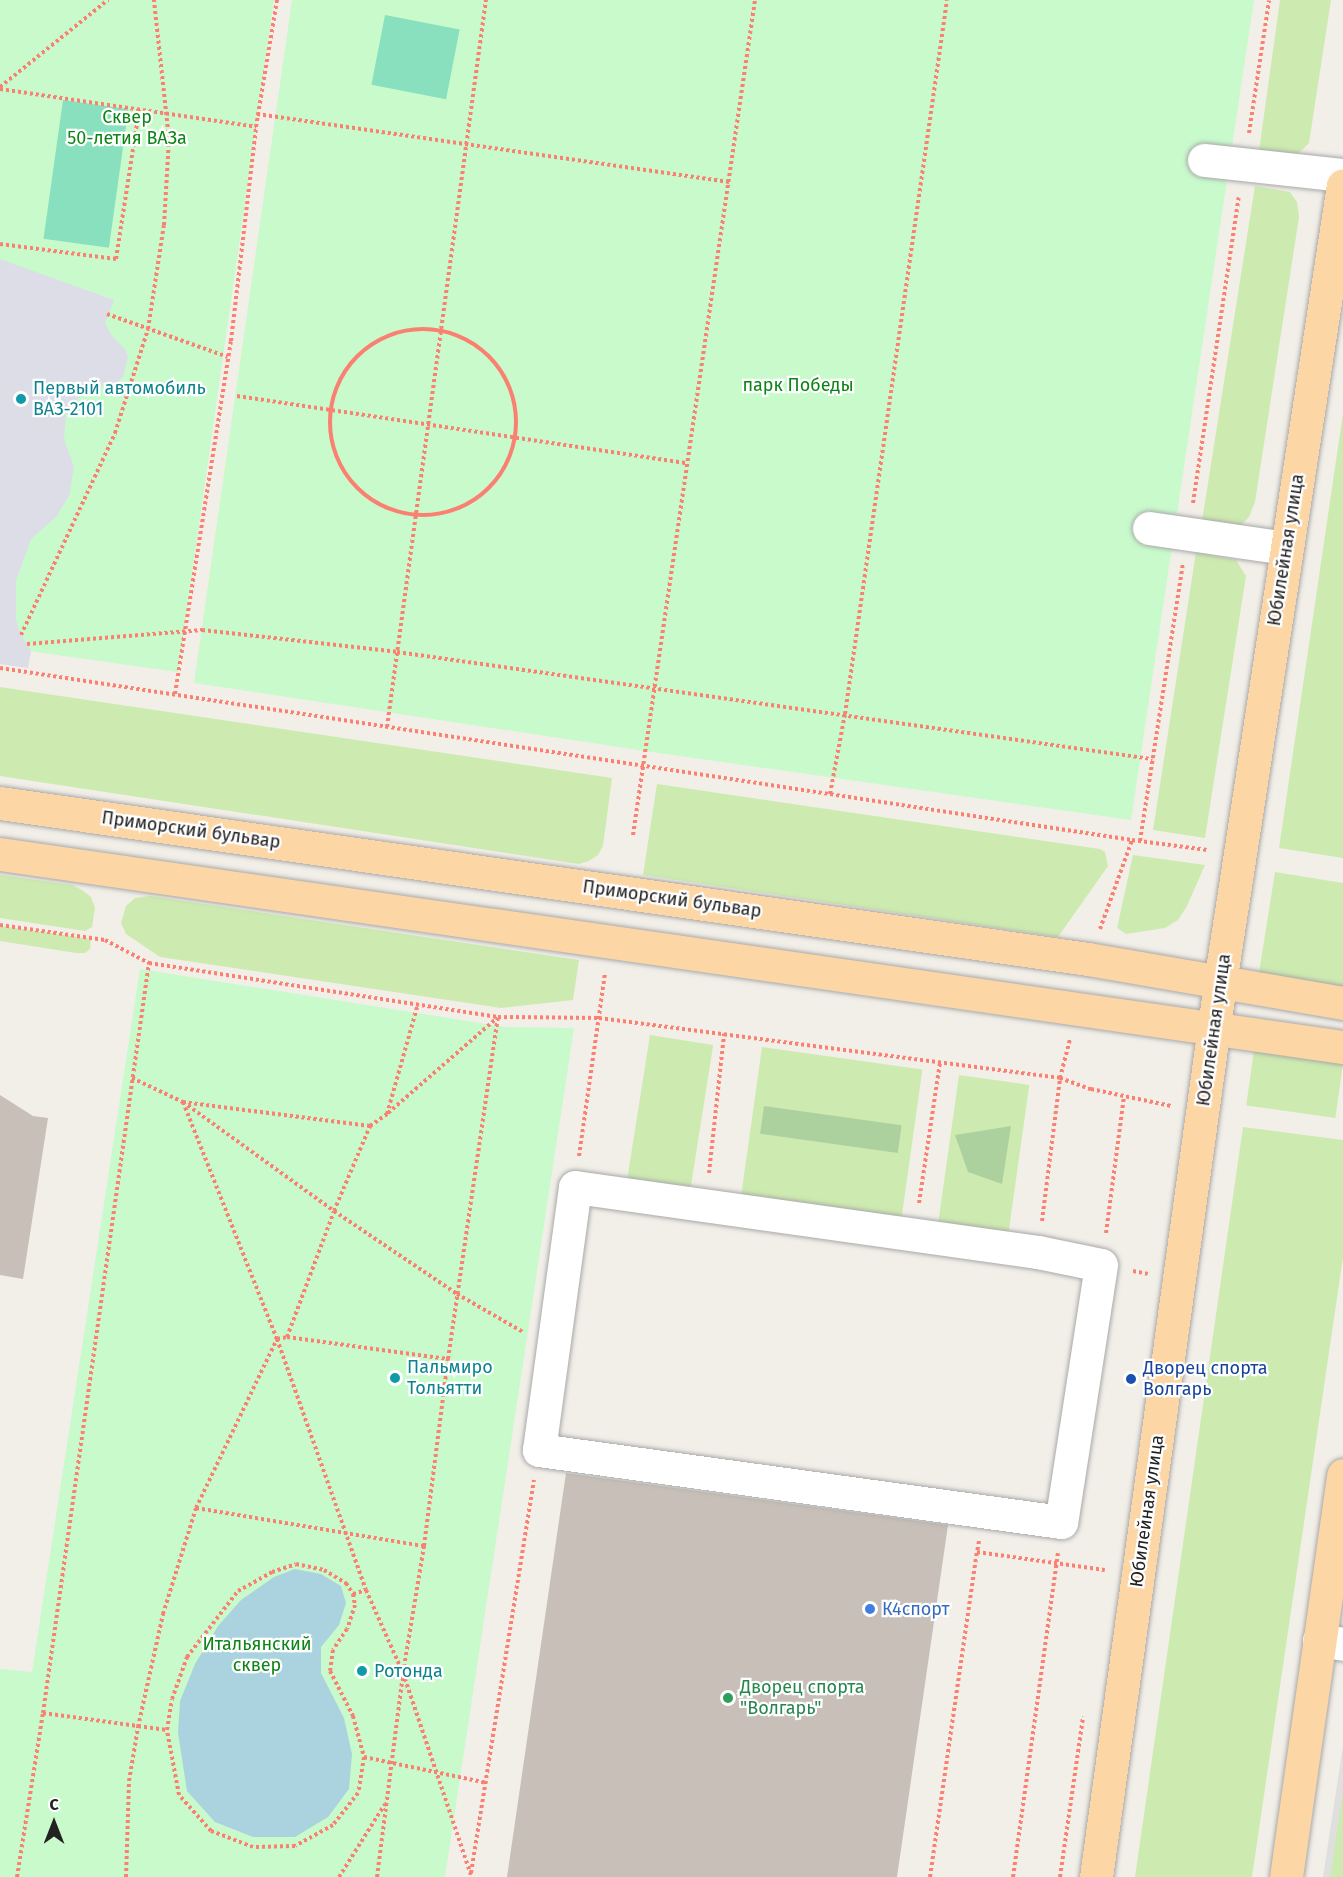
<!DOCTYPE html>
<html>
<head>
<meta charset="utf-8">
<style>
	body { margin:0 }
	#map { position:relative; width:1343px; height:1877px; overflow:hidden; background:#f2efe9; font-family:"Fira Sans",sans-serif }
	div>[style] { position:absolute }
	.residential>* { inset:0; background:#e0dfdf }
	.grass>* { inset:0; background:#cdebb0; transform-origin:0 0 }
	.forest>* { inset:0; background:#add19e; transform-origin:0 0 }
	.park>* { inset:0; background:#c8facc }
	.pitch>* { inset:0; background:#88e0be; transform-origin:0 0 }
	.plaza>* { inset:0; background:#dddde8 }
	.water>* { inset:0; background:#aad3df }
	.building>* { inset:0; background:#c7bfb8 }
	.path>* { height:4px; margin-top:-2px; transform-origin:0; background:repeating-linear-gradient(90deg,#fa8072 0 3px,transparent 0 6px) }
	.path>.ring { margin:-2px; padding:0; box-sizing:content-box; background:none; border:4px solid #fa8072; border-radius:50% }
	.roads { filter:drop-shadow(0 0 2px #a9a9a9) drop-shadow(0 0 2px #a9a9a9) }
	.minor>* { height:33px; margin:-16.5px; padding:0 16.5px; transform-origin:16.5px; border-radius:16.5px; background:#fff }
	.major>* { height:33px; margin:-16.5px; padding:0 16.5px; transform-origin:16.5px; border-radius:16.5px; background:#fcd6a4 }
	.dots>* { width:16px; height:16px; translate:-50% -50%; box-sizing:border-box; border:3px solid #fff; border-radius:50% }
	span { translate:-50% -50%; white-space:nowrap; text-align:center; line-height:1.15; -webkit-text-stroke:4.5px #fff; paint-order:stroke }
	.park-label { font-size:18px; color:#0c8416 }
	.culture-label { font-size:18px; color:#0d838f }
	.left { translate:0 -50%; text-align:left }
	.street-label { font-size:18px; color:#222 }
	.transit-label { font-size:18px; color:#164399 }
	.shop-label { font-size:18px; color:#366cbe }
	.leisure-label { font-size:18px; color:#27864d }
	.north { position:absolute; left:24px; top:1793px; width:60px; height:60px; -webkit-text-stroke:4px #fff; paint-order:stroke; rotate:0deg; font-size:16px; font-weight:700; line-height:24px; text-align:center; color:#222 }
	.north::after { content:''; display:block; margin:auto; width:21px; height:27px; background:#222; clip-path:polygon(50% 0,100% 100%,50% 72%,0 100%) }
</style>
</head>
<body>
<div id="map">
	<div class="residential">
		<i style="clip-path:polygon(1343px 1746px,1343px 1877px,1323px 1877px)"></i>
	</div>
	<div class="grass">
		<i style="clip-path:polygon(1280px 0,1331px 0,1309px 143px,1299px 153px,1288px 155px,1259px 151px)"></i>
		<i style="clip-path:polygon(1255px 186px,1290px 192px,1297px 202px,1299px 217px,1255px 502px,1249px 517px,1239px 527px,1202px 521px)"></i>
		<i style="clip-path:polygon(1343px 413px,1343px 858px,1279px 848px)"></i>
		<i style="clip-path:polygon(1196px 552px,1236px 560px,1246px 576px,1205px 838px,1153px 830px)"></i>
		<i style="clip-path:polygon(0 687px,612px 778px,603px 846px,598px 855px,589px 861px,579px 864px,0 776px)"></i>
		<i style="clip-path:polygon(657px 784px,1100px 849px,1105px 852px,1108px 866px,1058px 937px,643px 875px)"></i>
		<i style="clip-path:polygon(1133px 855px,1205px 865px,1187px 906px,1178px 920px,1165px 928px,1126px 934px,1117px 928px)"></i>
		<i style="clip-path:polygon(1275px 872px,1343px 883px,1343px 992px,1258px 979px)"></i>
		<i style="clip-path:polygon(0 875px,72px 885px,82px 890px,91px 897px,95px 908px,92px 927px,85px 931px,0 918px)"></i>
		<i style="clip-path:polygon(150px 896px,579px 960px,573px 1000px,501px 1008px,160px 957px,126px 934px,121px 923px,126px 906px,135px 898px)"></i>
		<i style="clip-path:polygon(0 926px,91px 939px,90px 949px,85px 953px,76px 953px,0 941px)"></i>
		<i style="left:650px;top:1035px;width:64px;height:152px;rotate:9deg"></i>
		<i style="left:762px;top:1047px;width:162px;height:156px;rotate:8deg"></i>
		<i style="left:1254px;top:1050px;width:90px;height:56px;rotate:8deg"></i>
		<i style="left:959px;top:1075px;width:71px;height:154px;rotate:8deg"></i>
		<i style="clip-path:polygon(1243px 1127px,1343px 1140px,1343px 1257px,1252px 1877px,1135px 1877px)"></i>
		<i style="clip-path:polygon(1343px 1791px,1343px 1877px,1330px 1877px)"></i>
	</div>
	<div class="forest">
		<i style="left:764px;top:1106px;width:139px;height:28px;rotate:8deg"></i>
		<i style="clip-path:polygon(1011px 1126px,1002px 1184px,968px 1172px,955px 1135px)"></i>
	</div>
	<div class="park">
		<i style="clip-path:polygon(0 0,274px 0,178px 672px,0 647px)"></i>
		<i style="clip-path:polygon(292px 0,1254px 0,1131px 820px,645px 751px,194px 683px)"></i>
		<i style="clip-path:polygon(140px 969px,505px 1027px,574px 1028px,445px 1877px,0 1877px,0 1669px,32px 1672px)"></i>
	</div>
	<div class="pitch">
		<i style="left:385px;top:15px;width:76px;height:71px;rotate:11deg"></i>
		<i style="left:63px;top:100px;width:66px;height:140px;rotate:8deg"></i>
	</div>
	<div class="plaza">
		<i style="clip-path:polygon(0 259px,114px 300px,105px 323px,112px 336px,125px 349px,128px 357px,123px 377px,116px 383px,94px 387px,83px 393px,66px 414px,64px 439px,74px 467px,69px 496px,56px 517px,31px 539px,16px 581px,16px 620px,21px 635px,31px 651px,28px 668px,0 664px)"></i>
	</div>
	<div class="water">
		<i style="clip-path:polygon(295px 1569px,321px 1574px,341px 1586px,346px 1603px,339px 1625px,321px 1647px,321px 1673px,344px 1718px,352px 1754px,349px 1789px,328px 1817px,295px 1837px,253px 1837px,215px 1822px,187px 1791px,178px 1733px,180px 1701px,195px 1664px,218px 1626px,241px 1600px,274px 1577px)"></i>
	</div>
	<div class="building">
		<i style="clip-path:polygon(0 1095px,33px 1116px,48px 1118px,23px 1279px,0 1275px)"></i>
		<i style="clip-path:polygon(566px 1473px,948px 1525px,897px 1877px,507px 1877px)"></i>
	</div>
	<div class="path">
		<i style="left:0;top:87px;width:139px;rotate:-38.9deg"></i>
		<i style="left:0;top:89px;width:259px;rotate:8.4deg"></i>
		<i style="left:257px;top:114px;width:477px;rotate:8.2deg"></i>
		<i style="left:1249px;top:133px;width:134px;rotate:-81.4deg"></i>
		<i style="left:0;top:244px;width:117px;rotate:7.4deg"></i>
		<i style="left:116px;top:259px;width:151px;rotate:-81.2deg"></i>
		<i style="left:107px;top:314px;width:128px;rotate:19.6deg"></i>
		<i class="ring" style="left:330px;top:329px;width:182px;height:182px"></i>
		<i style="left:237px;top:396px;width:455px;rotate:8.5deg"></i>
		<i style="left:1193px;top:503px;width:309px;rotate:-81.5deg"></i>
		<i style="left:21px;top:635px;width:223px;rotate:-65deg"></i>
		<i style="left:115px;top:433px;width:109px;rotate:-72.4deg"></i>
		<i style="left:148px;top:329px;width:105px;rotate:-81.3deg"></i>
		<i style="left:164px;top:225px;width:86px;rotate:-86.7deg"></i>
		<i style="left:169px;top:139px;width:140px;rotate:-96.2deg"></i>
		<i style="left:27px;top:644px;width:176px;rotate:-4.6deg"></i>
		<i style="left:202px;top:630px;width:196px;rotate:6.4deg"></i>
		<i style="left:397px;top:652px;width:763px;rotate:8.07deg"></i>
		<i style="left:0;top:668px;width:1145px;rotate:8.64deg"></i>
		<i style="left:175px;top:694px;width:357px;rotate:-81deg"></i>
		<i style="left:231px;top:341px;width:215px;rotate:-83.3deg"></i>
		<i style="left:256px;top:127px;width:129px;rotate:-80.6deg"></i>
		<i style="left:387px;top:727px;width:734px;rotate:-82.25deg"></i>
		<i style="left:830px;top:794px;width:81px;rotate:-79.4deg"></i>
		<i style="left:845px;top:714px;width:721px;rotate:-81.87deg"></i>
		<i style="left:633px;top:835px;width:844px;rotate:-81.69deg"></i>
		<i style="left:1140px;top:841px;width:280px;rotate:-81.2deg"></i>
		<i style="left:0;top:925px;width:106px;rotate:8.1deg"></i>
		<i style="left:105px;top:940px;width:50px;rotate:27.6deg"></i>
		<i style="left:149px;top:963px;width:353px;rotate:8.8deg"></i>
		<i style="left:498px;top:1017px;width:101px;rotate:0.6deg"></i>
		<i style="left:599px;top:1018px;width:465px;rotate:7.4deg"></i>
		<i style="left:1060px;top:1078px;width:33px;rotate:20deg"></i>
		<i style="left:1091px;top:1089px;width:82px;rotate:12deg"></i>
		<i style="left:1100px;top:929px;width:95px;rotate:-70.2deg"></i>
		<i style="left:1132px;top:840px;width:76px;rotate:7.6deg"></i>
		<i style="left:132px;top:1078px;width:56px;rotate:25.2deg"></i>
		<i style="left:183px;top:1102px;width:186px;rotate:35.8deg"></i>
		<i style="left:334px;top:1211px;width:148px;rotate:34deg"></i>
		<i style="left:457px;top:1294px;width:76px;rotate:29.9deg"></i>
		<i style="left:388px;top:1113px;width:145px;rotate:-41.1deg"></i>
		<i style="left:370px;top:1126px;width:189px;rotate:-172.7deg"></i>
		<i style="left:183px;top:1102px;width:255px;rotate:68.4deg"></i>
		<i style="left:277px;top:1339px;width:266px;rotate:70.5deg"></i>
		<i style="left:366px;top:1590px;width:91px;rotate:66deg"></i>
		<i style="left:403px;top:1673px;width:213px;rotate:71.4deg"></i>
		<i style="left:579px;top:1156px;width:184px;rotate:-81.9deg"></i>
		<i style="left:709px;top:1173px;width:140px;rotate:-83.8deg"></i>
		<i style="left:919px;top:1203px;width:143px;rotate:-81.5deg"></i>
		<i style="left:1042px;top:1221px;width:144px;rotate:-82.8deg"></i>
		<i style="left:1060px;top:1078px;width:40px;rotate:-75.6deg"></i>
		<i style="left:1106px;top:1233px;width:138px;rotate:-82.5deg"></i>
		<i style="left:1133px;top:1271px;width:15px;rotate:11deg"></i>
		<i style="left:287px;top:1337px;width:162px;rotate:7.8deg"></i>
		<i style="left:196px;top:1508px;width:231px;rotate:9.5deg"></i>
		<i style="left:979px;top:1541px;width:11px;rotate:100deg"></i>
		<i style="left:977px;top:1552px;width:129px;rotate:8deg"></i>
		<i style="left:296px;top:1564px;width:29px;rotate:12deg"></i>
		<i style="left:324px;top:1570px;width:26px;rotate:31deg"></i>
		<i style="left:346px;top:1583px;width:13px;rotate:58deg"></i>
		<i style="left:353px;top:1594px;width:11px;rotate:80deg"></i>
		<i style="left:355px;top:1605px;width:25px;rotate:108deg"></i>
		<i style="left:347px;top:1629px;width:25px;rotate:124deg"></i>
		<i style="left:333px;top:1650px;width:21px;rotate:98deg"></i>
		<i style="left:330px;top:1671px;width:51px;rotate:62.9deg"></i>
		<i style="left:353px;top:1716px;width:42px;rotate:75deg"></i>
		<i style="left:364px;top:1757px;width:36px;rotate:99deg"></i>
		<i style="left:358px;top:1793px;width:41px;rotate:128deg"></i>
		<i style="left:333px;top:1825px;width:43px;rotate:151.1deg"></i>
		<i style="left:295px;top:1846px;width:42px;rotate:178.6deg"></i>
		<i style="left:253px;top:1847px;width:45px;rotate:-159.1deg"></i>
		<i style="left:211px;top:1831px;width:48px;rotate:-131.6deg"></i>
		<i style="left:179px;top:1795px;width:66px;rotate:-100.5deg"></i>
		<i style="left:167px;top:1730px;width:31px;rotate:-81deg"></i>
		<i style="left:172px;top:1699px;width:45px;rotate:-70.3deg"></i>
		<i style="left:187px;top:1657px;width:83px;rotate:-52.3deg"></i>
		<i style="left:238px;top:1591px;width:39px;rotate:-29deg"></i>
		<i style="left:272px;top:1572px;width:25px;rotate:-18deg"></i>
		<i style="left:353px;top:1594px;width:14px;rotate:-17deg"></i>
		<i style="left:43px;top:1713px;width:125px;rotate:7.8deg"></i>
		<i style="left:364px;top:1757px;width:126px;rotate:11.9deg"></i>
		<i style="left:471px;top:1873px;width:398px;rotate:-80.9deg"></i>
		<i style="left:17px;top:1877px;width:166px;rotate:-81deg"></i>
		<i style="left:43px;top:1713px;width:757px;rotate:-81.96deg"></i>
		<i style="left:126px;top:1877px;width:96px;rotate:-88.2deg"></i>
		<i style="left:129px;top:1781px;width:55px;rotate:-80.5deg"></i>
		<i style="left:138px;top:1727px;width:116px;rotate:-77.5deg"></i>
		<i style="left:163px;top:1614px;width:111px;rotate:-72.7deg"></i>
		<i style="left:196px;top:1508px;width:187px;rotate:-64.4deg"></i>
		<i style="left:277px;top:1339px;width:10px;rotate:-11deg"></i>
		<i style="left:287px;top:1337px;width:134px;rotate:-69.5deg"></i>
		<i style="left:334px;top:1211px;width:92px;rotate:-67deg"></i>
		<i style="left:370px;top:1126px;width:21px;rotate:-35deg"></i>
		<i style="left:387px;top:1114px;width:114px;rotate:-74.3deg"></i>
		<i style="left:339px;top:1877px;width:86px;rotate:-57.8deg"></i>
		<i style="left:377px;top:1877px;width:206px;rotate:-82.7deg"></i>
		<i style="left:403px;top:1673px;width:129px;rotate:-80.6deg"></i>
		<i style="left:424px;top:1546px;width:189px;rotate:-82.7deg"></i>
		<i style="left:448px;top:1359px;width:346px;rotate:-81.7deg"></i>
		<i style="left:930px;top:1877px;width:328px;rotate:-81.8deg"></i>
		<i style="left:1013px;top:1877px;width:327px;rotate:-82.1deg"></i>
		<i style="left:1060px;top:1877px;width:162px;rotate:-81.8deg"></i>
	</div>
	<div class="roads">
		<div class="minor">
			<i style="left:1204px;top:160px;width:140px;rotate:6.2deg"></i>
			<i style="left:1149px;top:528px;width:138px;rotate:8.3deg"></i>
			<i style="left:575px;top:1187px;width:468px;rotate:8deg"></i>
			<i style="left:1038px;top:1252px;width:64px;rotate:11.7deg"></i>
			<i style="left:1101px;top:1265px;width:260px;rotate:98.8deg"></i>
			<i style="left:1061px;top:1522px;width:527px;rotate:-172.15deg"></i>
			<i style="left:539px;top:1450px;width:265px;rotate:-82.2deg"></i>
			<i style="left:1319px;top:1640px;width:24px;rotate:9deg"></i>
		</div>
		<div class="major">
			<i style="left:0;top:803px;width:1099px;rotate:8.16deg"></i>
			<i style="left:1088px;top:959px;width:259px;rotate:9.8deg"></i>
			<i style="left:0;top:854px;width:1357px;rotate:8.18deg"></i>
			<i style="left:1096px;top:1877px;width:903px;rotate:-82.1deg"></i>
			<i style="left:1220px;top:983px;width:807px;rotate:-81.24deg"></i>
			<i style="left:1286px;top:1877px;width:406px;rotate:-81.9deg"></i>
		</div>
	</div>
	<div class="dots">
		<i style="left:21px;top:399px;background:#0f9aa8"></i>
		<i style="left:395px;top:1378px;background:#0f9aa8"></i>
		<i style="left:1131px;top:1379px;background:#1a4fb4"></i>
		<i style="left:870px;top:1609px;background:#3f7fe0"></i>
		<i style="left:362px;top:1671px;background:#0f9aa8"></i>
		<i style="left:728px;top:1698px;background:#2e9e5b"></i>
	</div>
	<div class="park-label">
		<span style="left:127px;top:128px">Сквер<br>50-летия ВАЗа</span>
		<span style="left:798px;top:385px">парк Победы</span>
		<span style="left:257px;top:1655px">Итальянский<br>сквер</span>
	</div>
	<div class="culture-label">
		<span class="left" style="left:33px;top:399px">Первый автомобиль<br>ВАЗ-2101</span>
		<span class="left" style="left:407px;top:1378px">Пальмиро<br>Тольятти</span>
		<span class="left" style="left:374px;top:1671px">Ротонда</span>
	</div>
	<div class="street-label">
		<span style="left:1286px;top:550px;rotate:-81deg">Юбилейная улица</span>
		<span style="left:191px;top:830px;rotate:8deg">Приморский бульвар</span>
		<span style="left:672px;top:899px;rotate:8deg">Приморский бульвар</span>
		<span style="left:1214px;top:1030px;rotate:-82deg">Юбилейная улица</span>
		<span style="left:1147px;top:1511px;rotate:-82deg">Юбилейная улица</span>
	</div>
	<div class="transit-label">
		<span class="left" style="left:1143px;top:1379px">Дворец спорта<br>Волгарь</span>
	</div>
	<div class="shop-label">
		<span class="left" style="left:882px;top:1609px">К4спорт</span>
	</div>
	<div class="leisure-label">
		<span class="left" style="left:740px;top:1698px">Дворец спорта<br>"Волгарь"</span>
	</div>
	<div class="north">С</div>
</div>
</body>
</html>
